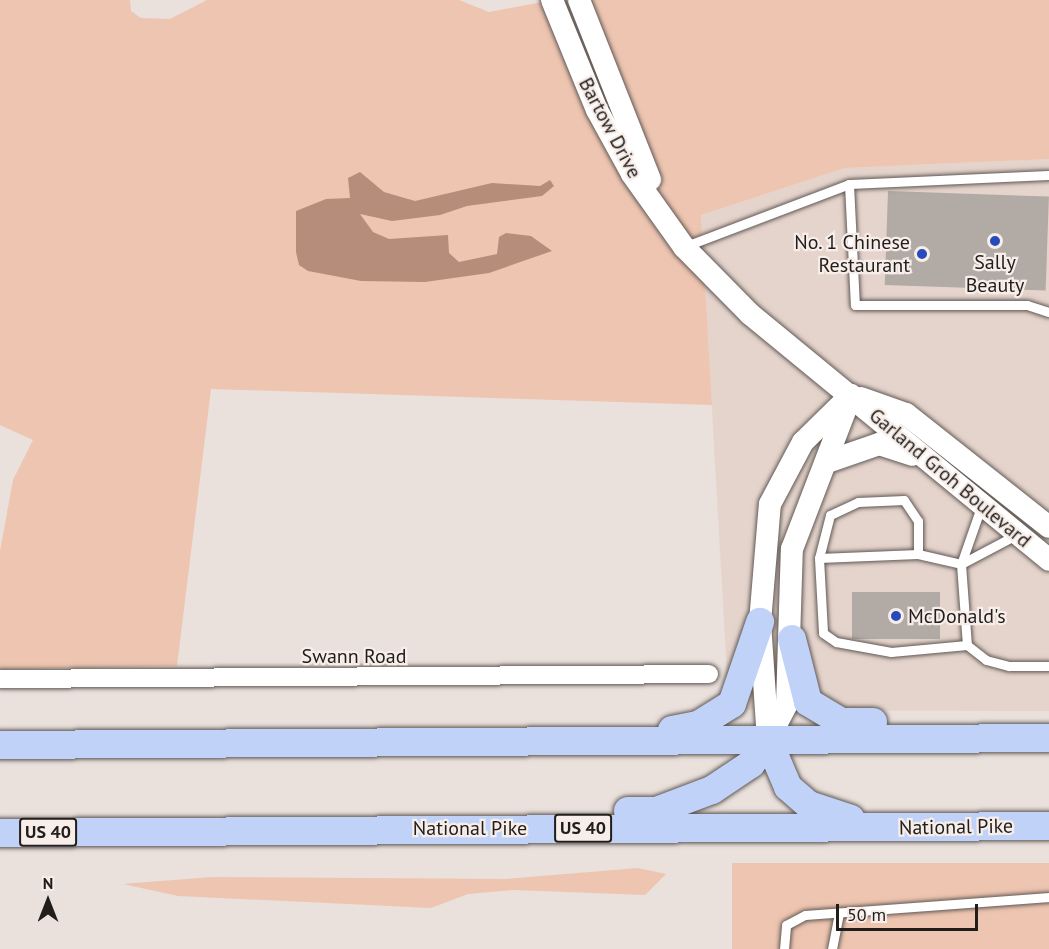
<!DOCTYPE html>
<html>
<head>
<meta charset="utf-8">
<style>
	body { margin:0 }
	#map { position:relative; width:1049px; height:949px; overflow:hidden; background:#eae0dc; font-family:"PT Sans",sans-serif }
	div>[style] { position:absolute }
	.built>* { inset:0; background:#e5d4cc }
	.green>* { inset:0; background:#eec5b1; transform-origin:0 0 }
	.water>* { inset:0; background:#b68d7a }
	.building>* { inset:0; background:#b2aaa5; transform-origin:0 0 }
	.roads { filter:drop-shadow(0 0 2px #615955) drop-shadow(0 0 2px #615955) }
	.service>* { height:9px; margin:-4.5px; padding:0 4.5px; transform-origin:4.5px; border-radius:4.5px; background:#fff }
	.minor>* { height:18px; margin:-9px; padding:0 9px; transform-origin:9px; border-radius:9px; background:#fff }
	.tertiary>* { height:22px; margin:-11px; padding:0 11px; transform-origin:11px; border-radius:11px; background:#fff }
	.primary>* { height:28px; margin:-14px; padding:0 14px; transform-origin:14px; border-radius:14px; background:#c1d2f9 }
	.dots>* { width:16px; height:16px; translate:-50% -50%; box-sizing:border-box; border:3px solid #f7ede9; border-radius:50% }
	span { translate:-50% -50%; white-space:nowrap; text-align:center; line-height:1.15; -webkit-text-stroke:4.5px #f7ede9; paint-order:stroke }
	.shield-label span { padding:2px 4px; background:#f7ede9; border:2px solid; border-radius:4px; -webkit-text-stroke-width:0 }
	.shield-label { font-size:18px; color:#201d1b; font-weight:700 }
	.street-label { font-size:20px; color:#201d1b }
	.poi-label { font-size:20px; color:#201d1b }
	.right { translate:-100% -50%; text-align:right }
	.left { translate:0 -50%; text-align:left }
	.north { position:absolute; left:18px; top:871px; width:60px; height:60px; -webkit-text-stroke:4px #f7ede9; paint-order:stroke; rotate:0deg; font-size:16px; font-weight:700; line-height:24px; text-align:center; color:#201d1b }
	.north::after { content:''; display:block; margin:auto; width:21px; height:27px; background:#201d1b; clip-path:polygon(50% 0,100% 100%,50% 72%,0 100%) }
	.scale { position:absolute; left:836px; top:904px; width:142px; height:27px; box-sizing:border-box; border:3px solid #201d1b; border-top:0; padding-left:8px; font-size:18px; line-height:21px; white-space:nowrap; color:#201d1b; -webkit-text-stroke:4px #f7ede9; paint-order:stroke }
</style>
</head>
<body>
<div id="map">
	<div class="built">
		<i style="clip-path:polygon(1049px 159px,1049px 711px,729px 710px,701px 215px,845px 168px)"></i>
	</div>
	<div class="green">
		<i style="clip-path:polygon(0 0,130px 0,131px 11px,141px 18px,170px 19px,207px 0,459px 0,489px 12px,553px 0,1049px 0,1049px 159px,845px 168px,701px 215px,712px 405px,211px 389px,177px 666px,0 669px,0 551px,13px 480px,33px 440px,0 425px)"></i>
		<i style="left:732px;top:863px;width:317px;height:87px"></i>
		<i style="clip-path:polygon(638px 868px,666px 874px,645px 895px,514px 890px,468px 894px,431px 908px,178px 896px,123px 884px,212px 877px,506px 879px)"></i>
	</div>
	<div class="water">
		<i style="clip-path:polygon(360px 172px,384px 192px,415px 201px,492px 183px,540px 186px,550px 180px,554px 186px,542px 196px,467px 206px,440px 215px,392px 221px,360px 214px,373px 232px,389px 239px,448px 235px,449px 253px,459px 262px,497px 254px,499px 237px,506px 233px,531px 236px,552px 251px,489px 273px,425px 282px,361px 281px,308px 271px,299px 265px,296px 252px,296px 211px,326px 199px,350px 198px,348px 178px)"></i>
	</div>
	<div class="building">
		<i style="left:888px;top:191px;width:161px;height:94px;rotate:2deg"></i>
		<i style="left:940px;top:592px;width:47px;height:88px;rotate:90deg"></i>
	</div>
	<div class="roads">
		<div class="service">
			<i style="left:849px;top:184px;width:200px;rotate:-2.6deg"></i>
			<i style="left:686px;top:246px;width:174px;rotate:-20.8deg"></i>
			<i style="left:849px;top:184px;width:121px;rotate:87.2deg"></i>
			<i style="left:855px;top:305px;width:172px"></i>
			<i style="left:1027px;top:305px;width:23px;rotate:18deg"></i>
			<i style="left:981px;top:507px;width:60px;rotate:109.3deg"></i>
			<i style="left:961px;top:564px;width:81px;rotate:85.8deg"></i>
			<i style="left:967px;top:645px;width:24px;rotate:38deg"></i>
			<i style="left:986px;top:660px;width:24px;rotate:15deg"></i>
			<i style="left:1009px;top:666px;width:40px"></i>
			<i style="left:918px;top:554px;width:33px;rotate:-90deg"></i>
			<i style="left:918px;top:521px;width:25px;rotate:-124deg"></i>
			<i style="left:904px;top:500px;width:46px;rotate:177.5deg"></i>
			<i style="left:858px;top:502px;width:31px;rotate:155deg"></i>
			<i style="left:830px;top:515px;width:44px;rotate:104.3deg"></i>
			<i style="left:819px;top:558px;width:75px;rotate:86.9deg"></i>
			<i style="left:823px;top:633px;width:16px;rotate:35deg"></i>
			<i style="left:836px;top:642px;width:56px;rotate:10.3deg"></i>
			<i style="left:891px;top:652px;width:76px;rotate:-5.3deg"></i>
			<i style="left:819px;top:558px;width:99px;rotate:-2.3deg"></i>
			<i style="left:918px;top:554px;width:44px;rotate:13.1deg"></i>
			<i style="left:961px;top:564px;width:62px;rotate:-27.8deg"></i>
			<i style="left:784px;top:949px;width:24px;rotate:-85deg"></i>
			<i style="left:786px;top:925px;width:21px;rotate:-28deg"></i>
			<i style="left:805px;top:915px;width:245px;rotate:-4.2deg"></i>
			<i style="left:832px;top:949px;width:37px;rotate:-79deg"></i>
		</div>
		<div class="minor">
			<i style="left:0;top:679px;width:709px;rotate:-0.4deg"></i>
		</div>
		<div class="tertiary">
			<i style="left:552px;top:0;width:119px;rotate:67.8deg"></i>
			<i style="left:597px;top:110px;width:73px;rotate:61.3deg"></i>
			<i style="left:632px;top:174px;width:90px;rotate:54.5deg"></i>
			<i style="left:684px;top:247px;width:94px;rotate:45.4deg"></i>
			<i style="left:750px;top:314px;width:387px;rotate:39.4deg"></i>
			<i style="left:579px;top:0;width:193px;rotate:68.4deg"></i>
			<i style="left:861px;top:398px;width:48px;rotate:19.6deg"></i>
			<i style="left:906px;top:414px;width:182px;rotate:38.3deg"></i>
			<i style="left:827px;top:462px;width:55px;rotate:-19.1deg"></i>
			<i style="left:879px;top:444px;width:35px;rotate:18deg"></i>
			<i style="left:768px;top:740px;width:118px;rotate:-93.9deg"></i>
			<i style="left:760px;top:622px;width:118px;rotate:-85.2deg"></i>
			<i style="left:770px;top:504px;width:70px;rotate:-62deg"></i>
			<i style="left:803px;top:442px;width:67px;rotate:-44.4deg"></i>
			<i style="left:768px;top:740px;width:41px;rotate:-62.2deg"></i>
			<i style="left:787px;top:704px;width:155px;rotate:-88.2deg"></i>
			<i style="left:792px;top:549px;width:165px;rotate:-69deg"></i>
		</div>
		<div class="primary">
			<i style="left:792px;top:639px;width:65px;rotate:75.7deg"></i>
			<i style="left:808px;top:702px;width:39px;rotate:31deg"></i>
			<i style="left:841px;top:722px;width:32px"></i>
			<i style="left:672px;top:730px;width:26px;rotate:-11deg"></i>
			<i style="left:698px;top:725px;width:40px;rotate:-32deg"></i>
			<i style="left:732px;top:704px;width:87px;rotate:-71.1deg"></i>
			<i style="left:768px;top:740px;width:51px;rotate:66.9deg"></i>
			<i style="left:788px;top:787px;width:28px;rotate:41deg"></i>
			<i style="left:809px;top:805px;width:44px;rotate:18.4deg"></i>
			<i style="left:0;top:745px;width:1049px;rotate:-0.38deg"></i>
			<i style="left:628px;top:811px;width:28px"></i>
			<i style="left:656px;top:811px;width:60px;rotate:-20.6deg"></i>
			<i style="left:712px;top:790px;width:47px;rotate:-33.7deg"></i>
			<i style="left:751px;top:764px;width:29px;rotate:-55deg"></i>
			<i style="left:0;top:833px;width:1049px;rotate:-0.38deg"></i>
		</div>
	</div>
	<div class="dots">
		<i style="left:995px;top:241px;background:#274bba"></i>
		<i style="left:922px;top:254px;background:#274bba"></i>
		<i style="left:896px;top:616px;background:#274bba"></i>
	</div>
	<div class="shield-label">
		<span style="left:583px;top:828px">US 40</span>
		<span style="left:48px;top:832px">US 40</span>
	</div>
	<div class="street-label">
		<span style="left:610px;top:128px;rotate:62deg">Bartow Drive</span>
		<span style="left:950px;top:478px;rotate:40deg">Garland Groh Boulevard</span>
		<span style="left:354px;top:656px">Swann Road</span>
		<span style="left:956px;top:827px;rotate:-1deg">National Pike</span>
		<span style="left:470px;top:828px">National Pike</span>
	</div>
	<div class="poi-label">
		<span class="right" style="left:910px;top:254px">No. 1 Chinese<br>Restaurant</span>
		<span style="left:995px;top:274px">Sally<br>Beauty</span>
		<span class="left" style="left:908px;top:616px">McDonald's</span>
	</div>
	<div class="north">N</div>
	<div class="scale">50 m</div>
</div>
</body>
</html>
